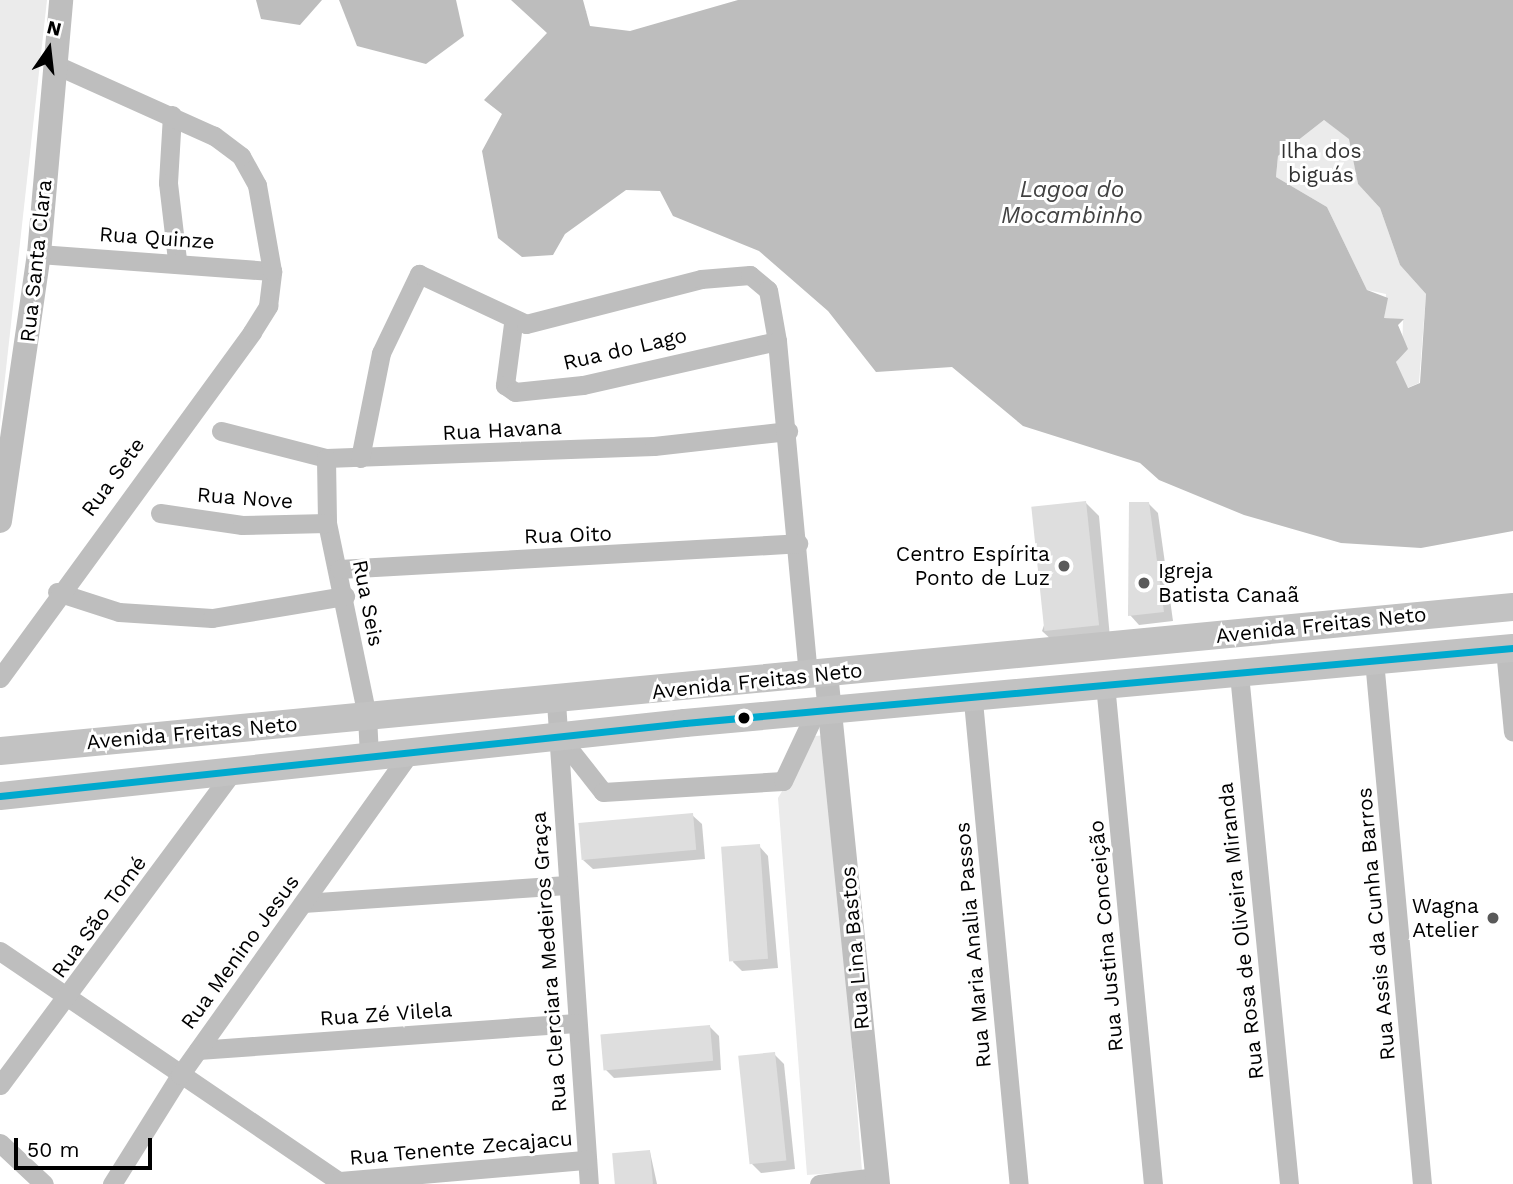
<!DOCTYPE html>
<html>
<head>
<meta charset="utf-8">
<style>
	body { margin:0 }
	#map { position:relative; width:1513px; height:1184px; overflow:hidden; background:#fff; font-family:"Work Sans",sans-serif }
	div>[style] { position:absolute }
	.green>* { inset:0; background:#ebebeb }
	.water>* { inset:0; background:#bdbdbd }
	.shadow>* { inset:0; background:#0003 }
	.building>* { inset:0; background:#dedede; transform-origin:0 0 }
	.minor>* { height:19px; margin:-9.5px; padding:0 9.5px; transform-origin:9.5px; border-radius:9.5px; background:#bebebe }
	.tertiary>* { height:24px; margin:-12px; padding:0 12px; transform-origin:12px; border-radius:12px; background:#bebebe }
	.secondary>* { height:28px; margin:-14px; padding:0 14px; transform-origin:14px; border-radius:14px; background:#c2c2c2 }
	.bus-1>* { height:7px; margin:-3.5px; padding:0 3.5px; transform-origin:3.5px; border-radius:3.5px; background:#00a9ce }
	.dots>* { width:19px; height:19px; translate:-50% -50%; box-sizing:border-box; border:4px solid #fff; border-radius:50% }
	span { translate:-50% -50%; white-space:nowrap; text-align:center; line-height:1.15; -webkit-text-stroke:6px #fff; paint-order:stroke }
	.park-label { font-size:21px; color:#313131 }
	.street-label { font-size:21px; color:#000 }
	.poi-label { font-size:21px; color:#000 }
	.right { translate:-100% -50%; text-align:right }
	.left { translate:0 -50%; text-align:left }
	.water-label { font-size:23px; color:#424242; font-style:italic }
	.north { position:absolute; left:14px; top:14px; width:70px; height:70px; -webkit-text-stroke:5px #fff; paint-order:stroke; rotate:14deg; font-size:19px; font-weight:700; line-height:28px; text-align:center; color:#000 }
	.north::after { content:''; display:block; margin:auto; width:24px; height:32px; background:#000; clip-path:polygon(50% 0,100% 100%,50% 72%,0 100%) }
	.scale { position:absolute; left:14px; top:1138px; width:138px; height:32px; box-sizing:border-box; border:4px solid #000; border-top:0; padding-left:9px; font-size:21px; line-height:24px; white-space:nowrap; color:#000; -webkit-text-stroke:5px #fff; paint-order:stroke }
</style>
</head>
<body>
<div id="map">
	<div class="green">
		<i style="clip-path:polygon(0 0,47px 0,0 423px)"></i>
		<i style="clip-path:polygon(1324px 120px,1350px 139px,1358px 184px,1380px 208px,1400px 265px,1426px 294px,1419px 383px,1407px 388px,1396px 362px,1402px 353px,1403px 320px,1384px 318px,1386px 294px,1367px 290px,1327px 207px,1276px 177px,1278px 156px)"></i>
		<i style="clip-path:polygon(827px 735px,862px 1171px,807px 1175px,778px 798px,815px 736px)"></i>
	</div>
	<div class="water">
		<i style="clip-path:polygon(256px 0,322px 0,300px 25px,261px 19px)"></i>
		<i style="clip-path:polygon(339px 0,456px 0,464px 36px,426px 64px,357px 46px)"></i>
		<i style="clip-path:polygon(evenodd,511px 0,583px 0,590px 26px,630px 31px,738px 0,1513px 0,1513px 531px,1421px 548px,1341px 543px,1244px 515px,1159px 480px,1140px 463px,1023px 426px,952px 367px,876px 372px,828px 311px,759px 251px,673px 216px,660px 191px,626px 190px,565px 234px,553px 255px,522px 257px,498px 238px,482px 151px,502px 114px,484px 100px,547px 33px,511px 0,1324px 120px,1349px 139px,1358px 184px,1380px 208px,1400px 265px,1426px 294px,1420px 383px,1408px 388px,1396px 362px,1408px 349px,1398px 325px,1404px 319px,1384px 318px,1388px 298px,1367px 290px,1327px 207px,1276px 177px,1278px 156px,1324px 120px)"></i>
	</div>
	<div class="shadow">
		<i style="clip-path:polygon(1086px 503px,1099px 516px,1110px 638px,1055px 643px,1042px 631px)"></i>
		<i style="clip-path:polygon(1149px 504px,1158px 513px,1173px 621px,1139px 625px,1130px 615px)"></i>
		<i style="clip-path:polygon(692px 815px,702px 824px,705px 859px,593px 869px,583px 860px)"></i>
		<i style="clip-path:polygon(759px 846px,768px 856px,778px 968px,742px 971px,733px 962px)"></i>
		<i style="clip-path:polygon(710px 1027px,719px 1036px,721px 1070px,614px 1078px,604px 1068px)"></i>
		<i style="clip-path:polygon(774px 1054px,784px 1064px,795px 1169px,761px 1173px,751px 1163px)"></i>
		<i style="clip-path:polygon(650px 1152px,657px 1184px,616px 1184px)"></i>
	</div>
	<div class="building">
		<i style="left:1086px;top:501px;width:125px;height:55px;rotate:84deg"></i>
		<i style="clip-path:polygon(1129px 502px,1149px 502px,1164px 612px,1128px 616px)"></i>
		<i style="left:693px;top:813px;width:37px;height:115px;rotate:85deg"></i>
		<i style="left:760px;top:844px;width:115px;height:39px;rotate:86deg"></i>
		<i style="left:710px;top:1025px;width:36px;height:110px;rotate:85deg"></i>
		<i style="left:775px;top:1052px;width:109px;height:37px;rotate:84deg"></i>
		<i style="left:650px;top:1150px;width:34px;height:38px;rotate:85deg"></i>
	</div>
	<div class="minor">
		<i style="left:172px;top:115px;width:68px;rotate:93.4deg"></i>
		<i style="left:168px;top:183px;width:78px;rotate:83.3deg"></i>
		<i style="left:39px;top:254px;width:234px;rotate:4.2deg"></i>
		<i style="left:513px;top:324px;width:62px;rotate:97.5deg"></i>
		<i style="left:505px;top:385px;width:12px;rotate:35deg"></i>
		<i style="left:515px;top:392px;width:68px;rotate:-5.9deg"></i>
		<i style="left:583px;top:385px;width:199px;rotate:-12.8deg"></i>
		<i style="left:221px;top:431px;width:108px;rotate:14.4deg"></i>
		<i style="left:326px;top:458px;width:328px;rotate:-2.1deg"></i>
		<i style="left:654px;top:446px;width:135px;rotate:-6.4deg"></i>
		<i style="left:326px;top:458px;width:65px;rotate:89.1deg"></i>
		<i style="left:327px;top:523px;width:197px;rotate:78.3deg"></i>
		<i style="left:367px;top:716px;width:40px;rotate:87.1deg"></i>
		<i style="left:360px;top:458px;width:107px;rotate:-78.7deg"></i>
		<i style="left:381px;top:353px;width:88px;rotate:-64.3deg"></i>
		<i style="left:419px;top:274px;width:118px;rotate:25deg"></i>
		<i style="left:526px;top:324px;width:181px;rotate:-14.4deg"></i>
		<i style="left:701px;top:279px;width:49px;rotate:-4.7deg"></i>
		<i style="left:750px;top:275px;width:23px;rotate:40deg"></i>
		<i style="left:768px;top:290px;width:52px;rotate:80deg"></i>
		<i style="left:777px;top:341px;width:335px;rotate:84.7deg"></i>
		<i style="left:160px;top:513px;width:83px;rotate:8.3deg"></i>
		<i style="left:242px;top:525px;width:85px;rotate:-1.3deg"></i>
		<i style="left:339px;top:569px;width:460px;rotate:-3.2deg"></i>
		<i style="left:57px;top:592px;width:65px;rotate:17.9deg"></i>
		<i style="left:119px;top:612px;width:93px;rotate:3.7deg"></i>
		<i style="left:212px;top:618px;width:135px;rotate:-9.4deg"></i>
		<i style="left:1505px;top:649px;width:83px;rotate:84.5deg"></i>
		<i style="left:1374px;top:660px;width:526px;rotate:84.77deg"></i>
		<i style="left:1239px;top:674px;width:512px;rotate:84.4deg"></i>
		<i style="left:0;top:678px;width:428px;rotate:-53.9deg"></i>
		<i style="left:252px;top:332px;width:31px;rotate:-58deg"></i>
		<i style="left:268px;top:306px;width:35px;rotate:-83deg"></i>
		<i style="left:272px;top:271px;width:87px;rotate:-99.9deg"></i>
		<i style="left:257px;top:185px;width:33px;rotate:-119deg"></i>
		<i style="left:241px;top:156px;width:34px;rotate:-143deg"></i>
		<i style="left:214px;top:136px;width:175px;rotate:-155.8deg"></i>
		<i style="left:1105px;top:684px;width:502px;rotate:84.52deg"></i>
		<i style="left:973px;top:701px;width:485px;rotate:84.6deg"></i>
		<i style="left:556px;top:702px;width:483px;rotate:86.1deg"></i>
		<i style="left:559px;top:736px;width:71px;rotate:51.8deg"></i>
		<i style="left:603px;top:792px;width:180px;rotate:-3.5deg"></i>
		<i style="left:783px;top:781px;width:75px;rotate:-64.8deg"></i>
		<i style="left:303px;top:903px;width:264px;rotate:-3.9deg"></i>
		<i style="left:0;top:951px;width:415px;rotate:34.2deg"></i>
		<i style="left:198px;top:1050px;width:379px;rotate:-4.1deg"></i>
		<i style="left:0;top:1085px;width:389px;rotate:-53.4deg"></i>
		<i style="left:0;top:1143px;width:60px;rotate:43deg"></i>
		<i style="left:340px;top:1181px;width:248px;rotate:-4.9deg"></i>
		<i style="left:112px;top:1184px;width:128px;rotate:-58deg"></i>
		<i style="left:180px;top:1075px;width:399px;rotate:-54.5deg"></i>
		<i style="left:819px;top:1184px;width:58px;rotate:-6.9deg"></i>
	</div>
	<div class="tertiary">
		<i style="left:0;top:521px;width:270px;rotate:-81.7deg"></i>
		<i style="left:39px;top:254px;width:255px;rotate:-85deg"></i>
		<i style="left:826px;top:673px;width:514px;rotate:84.19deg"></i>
	</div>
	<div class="secondary">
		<i style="left:0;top:751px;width:1520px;rotate:-5.44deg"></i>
		<i style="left:0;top:796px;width:689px;rotate:-6.08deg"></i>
		<i style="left:685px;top:723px;width:831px;rotate:-5.18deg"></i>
	</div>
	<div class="bus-1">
		<i style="left:0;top:796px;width:689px;rotate:-6.08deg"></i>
		<i style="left:685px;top:723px;width:831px;rotate:-5.18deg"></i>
	</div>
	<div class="dots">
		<i style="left:1064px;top:566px;background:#595959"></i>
		<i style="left:1144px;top:583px;background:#595959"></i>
		<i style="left:744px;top:718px;background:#000"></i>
		<i style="left:1493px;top:918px;background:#595959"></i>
	</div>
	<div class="park-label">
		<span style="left:1321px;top:163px">Ilha dos<br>biguás</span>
	</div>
	<div class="street-label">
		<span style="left:157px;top:238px;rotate:4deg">Rua Quinze</span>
		<span style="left:36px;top:261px;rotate:-84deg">Rua Santa Clara</span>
		<span style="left:625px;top:349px;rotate:-13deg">Rua do Lago</span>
		<span style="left:502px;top:430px;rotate:-3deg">Rua Havana</span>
		<span style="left:113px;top:477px;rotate:-54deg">Rua Sete</span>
		<span style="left:245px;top:498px;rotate:4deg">Rua Nove</span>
		<span style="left:568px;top:535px;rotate:-2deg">Rua Oito</span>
		<span style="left:368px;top:603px;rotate:79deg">Rua Seis</span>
		<span style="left:1321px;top:625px;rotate:-6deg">Avenida Freitas Neto</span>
		<span style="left:757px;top:681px;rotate:-6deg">Avenida Freitas Neto</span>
		<span style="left:192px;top:733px;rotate:-5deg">Avenida Freitas Neto</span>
		<span style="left:99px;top:917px;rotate:-54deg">Rua São Tomé</span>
		<span style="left:1376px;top:924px;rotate:-95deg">Rua Assis da Cunha Barros</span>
		<span style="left:1241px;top:931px;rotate:-96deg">Rua Rosa de Oliveira Miranda</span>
		<span style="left:1106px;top:936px;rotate:-95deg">Rua Justina Conceição</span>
		<span style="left:973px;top:945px;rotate:-95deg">Rua Maria Analia Passos</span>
		<span style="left:855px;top:948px;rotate:-95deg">Rua Lina Bastos</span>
		<span style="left:240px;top:952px;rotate:-54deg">Rua Menino Jesus</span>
		<span style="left:549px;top:962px;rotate:-94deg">Rua Clerciara Medeiros Graça</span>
		<span style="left:386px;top:1014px;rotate:-4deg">Rua Zé Vilela</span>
		<span style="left:461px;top:1148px;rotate:-5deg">Rua Tenente Zecajacu</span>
	</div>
	<div class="poi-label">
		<span class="right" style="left:1050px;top:566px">Centro Espírita<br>Ponto de Luz</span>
		<span class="left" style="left:1158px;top:583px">Igreja<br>Batista Canaã</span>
		<span class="right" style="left:1479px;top:918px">Wagna<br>Atelier</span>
	</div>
	<div class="water-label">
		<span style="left:1072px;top:203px">Lagoa do<br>Mocambinho</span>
	</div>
	<div class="north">N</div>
	<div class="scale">50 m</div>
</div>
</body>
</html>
